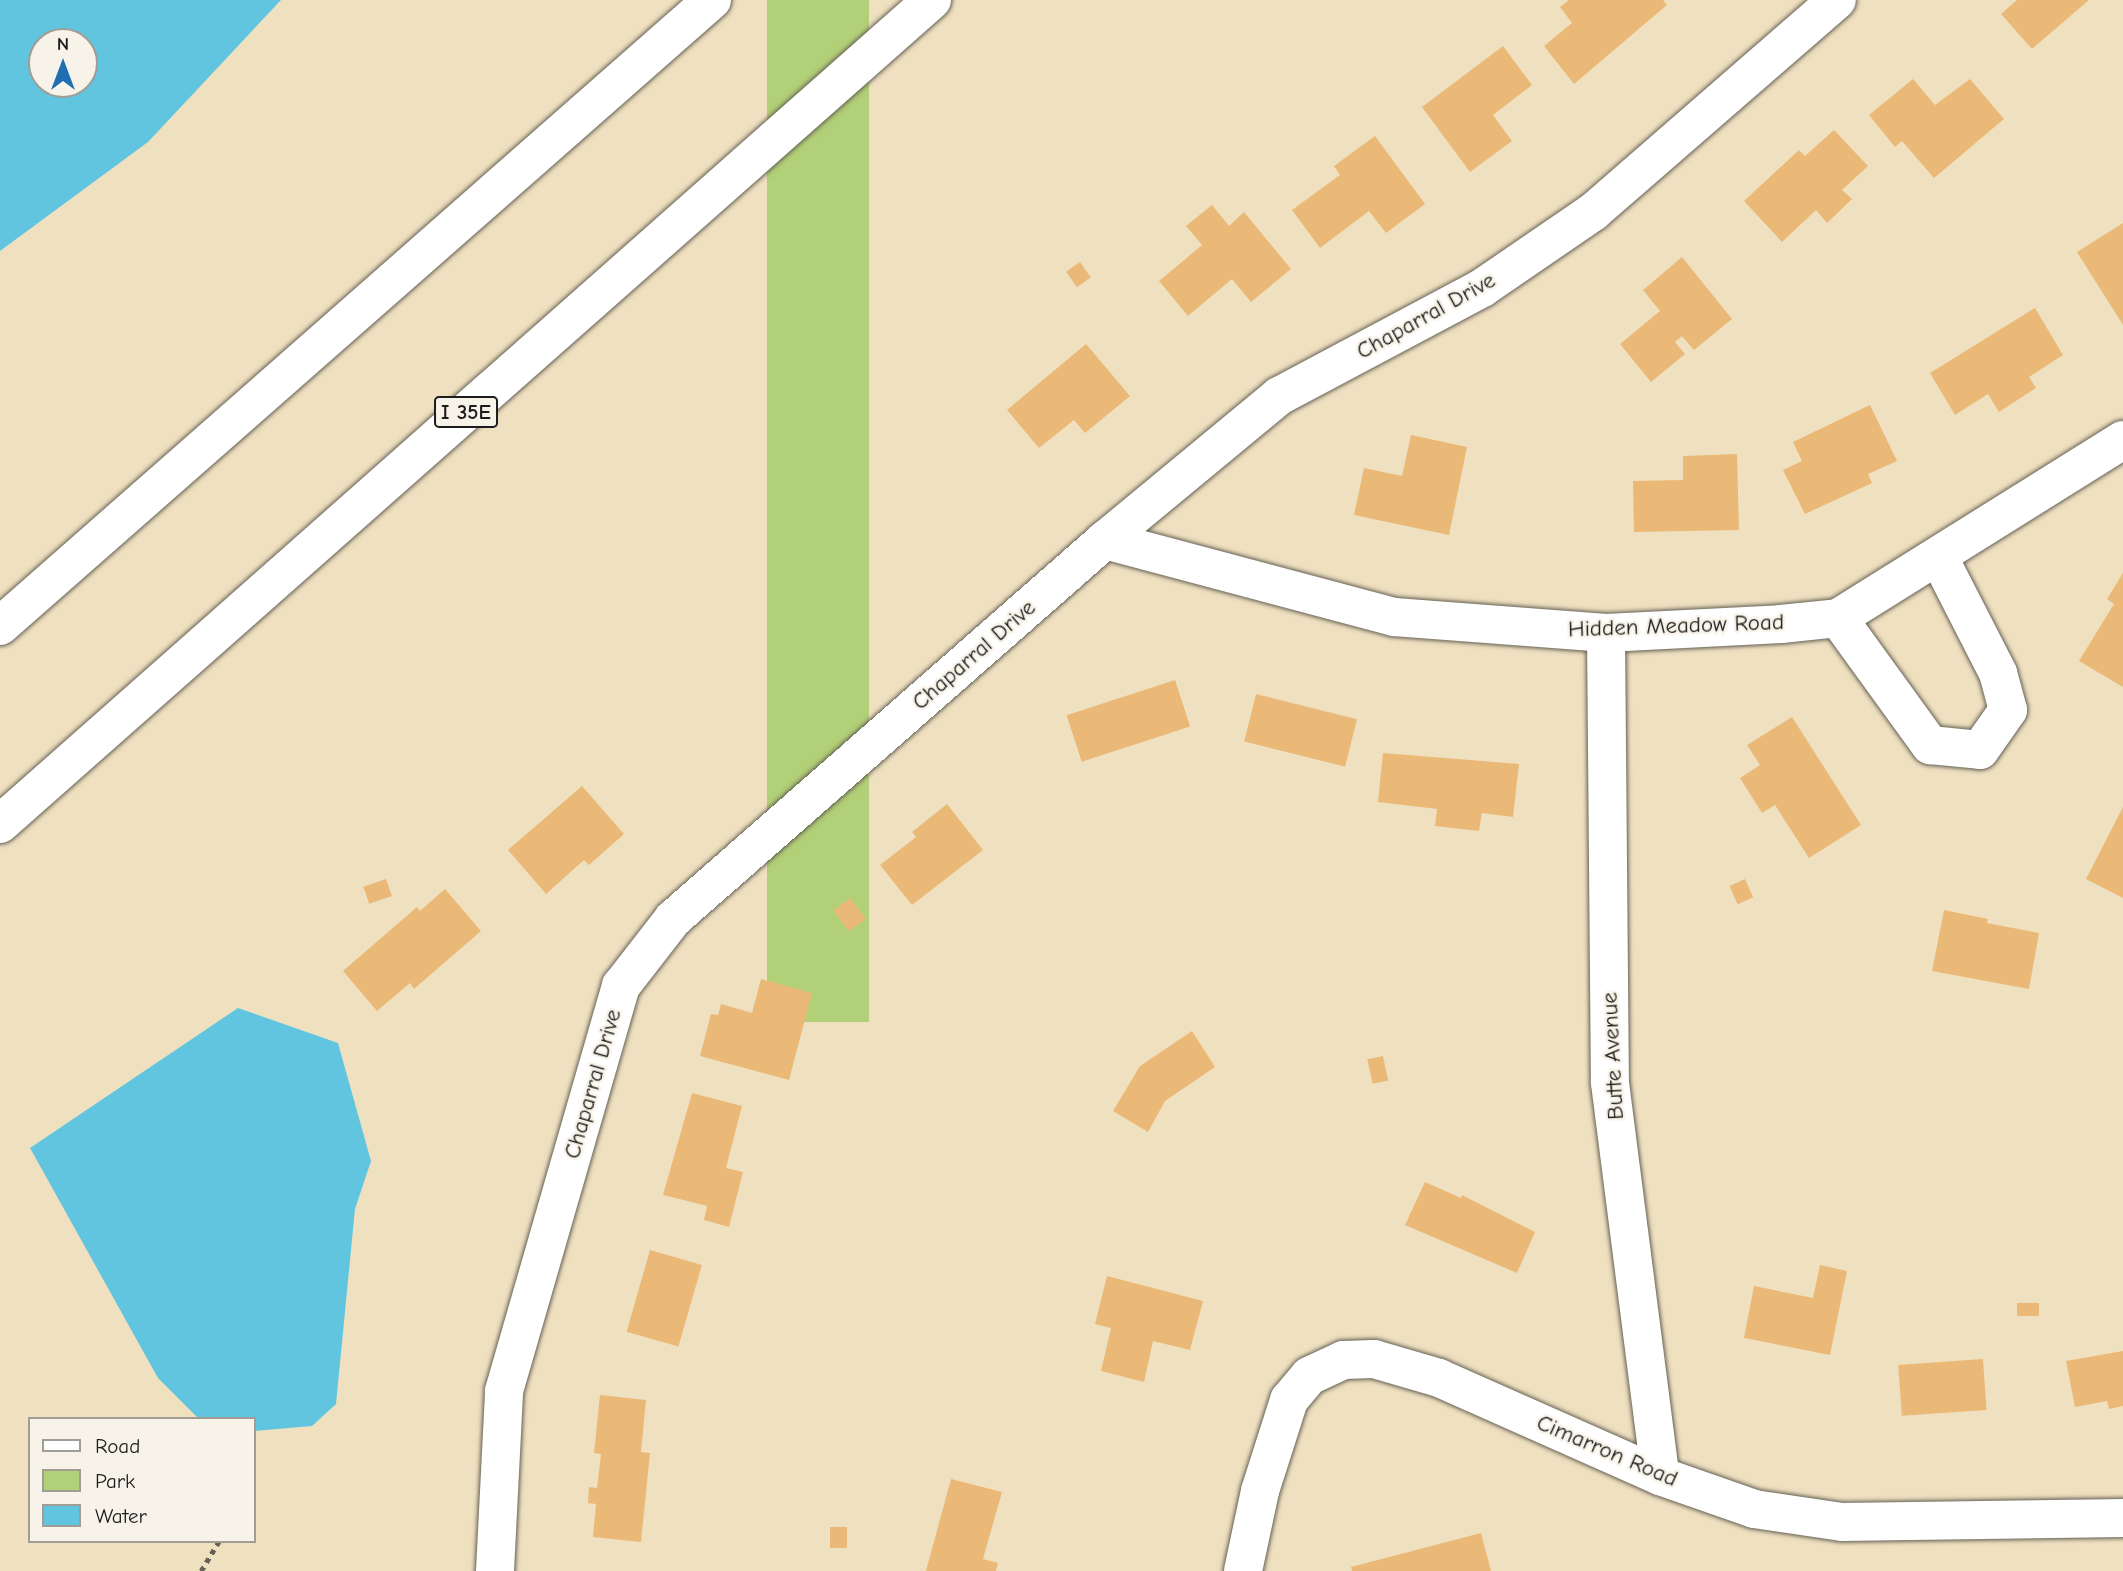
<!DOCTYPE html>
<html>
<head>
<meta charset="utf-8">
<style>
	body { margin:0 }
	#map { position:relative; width:2123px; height:1571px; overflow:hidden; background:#efe0c0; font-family:"Comic Neue",sans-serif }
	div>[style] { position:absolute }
	.green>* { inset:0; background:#b2d077; transform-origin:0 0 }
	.water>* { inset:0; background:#62c5e0 }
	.building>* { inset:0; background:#ebb977; transform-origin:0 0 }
	.path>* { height:4.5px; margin-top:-2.25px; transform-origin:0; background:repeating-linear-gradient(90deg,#666155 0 5px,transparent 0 10px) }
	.roads { filter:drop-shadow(0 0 2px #666155) drop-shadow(0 0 2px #666155) }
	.minor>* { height:38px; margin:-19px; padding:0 19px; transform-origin:19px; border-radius:19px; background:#fff }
	.highway>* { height:38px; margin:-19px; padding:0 19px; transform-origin:19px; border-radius:19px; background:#fff }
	span { translate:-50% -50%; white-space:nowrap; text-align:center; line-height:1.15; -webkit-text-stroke:5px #f7f3e8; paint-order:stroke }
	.shield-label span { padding:2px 5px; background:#f7f3e8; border:2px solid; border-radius:5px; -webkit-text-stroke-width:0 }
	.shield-label { font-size:21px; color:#1c1c1c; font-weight:700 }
	.street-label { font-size:23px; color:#1c1c1c }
	.legend { position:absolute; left:28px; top:1417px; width:228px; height:126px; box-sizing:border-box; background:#f7f3e8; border:2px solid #9f9d96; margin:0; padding:9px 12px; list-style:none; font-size:21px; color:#1c1c1c }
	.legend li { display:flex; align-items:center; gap:14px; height:35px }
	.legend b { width:35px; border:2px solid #9f9d96 }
	.north { position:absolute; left:28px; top:28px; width:70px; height:70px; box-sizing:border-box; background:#f7f3e8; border:2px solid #9f9d96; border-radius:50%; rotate:0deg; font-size:19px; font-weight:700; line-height:28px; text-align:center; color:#1c1c1c }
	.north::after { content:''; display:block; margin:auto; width:24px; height:32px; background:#1f6fb2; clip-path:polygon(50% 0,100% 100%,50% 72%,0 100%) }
</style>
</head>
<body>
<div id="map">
	<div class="green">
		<i style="left:767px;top:0;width:102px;height:1022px"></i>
	</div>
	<div class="water">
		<i style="clip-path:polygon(evenodd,0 0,281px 0,148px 142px,0 251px,0 0,42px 42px,84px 42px,84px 84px,42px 84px,42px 42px)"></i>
		<i style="clip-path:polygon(238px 1008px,338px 1043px,371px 1161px,355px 1209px,336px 1404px,312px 1426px,254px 1431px,254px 1419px,199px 1419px,158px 1378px,30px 1148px)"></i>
	</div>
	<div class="building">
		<i style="clip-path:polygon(1569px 0,1663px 0,1667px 5px,1574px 84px,1544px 46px,1572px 23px,1560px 7px)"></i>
		<i style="clip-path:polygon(2017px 0,2089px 0,2032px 49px,2001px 14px)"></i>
		<i style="clip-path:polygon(1503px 46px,1532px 85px,1493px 115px,1512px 141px,1470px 172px,1422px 107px)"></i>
		<i style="clip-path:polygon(1913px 79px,1935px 105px,1970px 79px,2004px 119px,1934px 178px,1902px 141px,1895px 147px,1869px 115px)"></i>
		<i style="clip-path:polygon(1834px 130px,1868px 166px,1842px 190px,1852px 199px,1827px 223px,1816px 210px,1782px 242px,1744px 201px,1799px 150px,1805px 156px)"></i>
		<i style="clip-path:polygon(1375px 136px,1425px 204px,1386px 233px,1369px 211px,1320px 248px,1292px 210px,1340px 175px,1334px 166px)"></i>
		<i style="clip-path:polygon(1212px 205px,1229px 226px,1244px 212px,1291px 269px,1251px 302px,1232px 279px,1188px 316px,1159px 281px,1202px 245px,1186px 226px)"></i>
		<i style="clip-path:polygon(2123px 223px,2123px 325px,2077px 252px)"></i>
		<i style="clip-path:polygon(1682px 257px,1732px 319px,1694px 350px,1682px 336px,1675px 342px,1685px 354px,1651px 382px,1620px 344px,1660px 311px,1643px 290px)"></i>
		<i style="left:1080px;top:262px;width:19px;height:17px;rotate:55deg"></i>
		<i style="clip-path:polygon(2035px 308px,2063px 355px,2029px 377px,2036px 388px,1999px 412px,1988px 394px,1955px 415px,1930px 373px)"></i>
		<i style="clip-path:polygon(1086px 344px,1130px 396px,1085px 433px,1074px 420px,1039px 448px,1007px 410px)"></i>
		<i style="clip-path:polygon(1870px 405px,1897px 461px,1868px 474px,1872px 483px,1805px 514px,1783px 470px,1802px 461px,1793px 442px)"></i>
		<i style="clip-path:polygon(1411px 435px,1467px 447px,1449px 535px,1354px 515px,1364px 468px,1402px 476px)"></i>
		<i style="clip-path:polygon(1737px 454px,1739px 530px,1634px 532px,1633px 481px,1683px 480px,1683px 456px)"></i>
		<i style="clip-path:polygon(2123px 573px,2123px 687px,2079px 661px,2114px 604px,2107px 599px)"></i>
		<i style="left:1175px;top:680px;width:49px;height:114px;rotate:72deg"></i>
		<i style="left:1256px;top:694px;width:104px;height:49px;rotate:14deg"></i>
		<i style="clip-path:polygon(1792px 717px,1861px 825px,1809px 858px,1775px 805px,1762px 813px,1740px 778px,1760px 765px,1747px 745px)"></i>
		<i style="clip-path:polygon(1383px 753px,1519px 764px,1513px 817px,1482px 813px,1479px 831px,1435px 826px,1437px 809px,1378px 802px)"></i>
		<i style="clip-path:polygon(582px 786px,624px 834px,589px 865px,584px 860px,546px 894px,508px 850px)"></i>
		<i style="clip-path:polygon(947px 804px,983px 850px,912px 905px,880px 865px,916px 837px,912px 832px)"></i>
		<i style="clip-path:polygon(2123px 807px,2123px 898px,2086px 879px)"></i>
		<i style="left:386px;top:879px;width:18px;height:24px;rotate:71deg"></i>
		<i style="left:1745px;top:879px;width:20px;height:17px;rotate:66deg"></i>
		<i style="clip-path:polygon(445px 889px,481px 931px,414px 989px,410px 983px,377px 1011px,343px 971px,417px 907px,420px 911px)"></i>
		<i style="left:850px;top:898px;width:26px;height:21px;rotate:53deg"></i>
		<i style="clip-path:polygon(1944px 910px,1988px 919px,1987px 923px,2039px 933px,2029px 989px,1932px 971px)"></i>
		<i style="clip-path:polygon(761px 979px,812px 993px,789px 1080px,700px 1056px,711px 1014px,718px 1015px,721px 1004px,752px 1013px)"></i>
		<i style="clip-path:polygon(1192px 1031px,1215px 1067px,1165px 1101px,1148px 1132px,1113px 1111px,1140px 1066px)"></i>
		<i style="left:1383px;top:1056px;width:25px;height:16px;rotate:78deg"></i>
		<i style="clip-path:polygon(692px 1093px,742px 1106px,726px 1168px,743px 1172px,729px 1227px,704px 1220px,707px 1206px,663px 1195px)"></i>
		<i style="clip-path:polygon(1425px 1182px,1461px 1198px,1462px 1195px,1535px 1232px,1517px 1273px,1405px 1225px)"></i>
		<i style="left:650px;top:1250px;width:54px;height:85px;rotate:16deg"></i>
		<i style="clip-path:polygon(1820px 1265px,1847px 1271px,1830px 1355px,1744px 1338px,1754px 1286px,1813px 1298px)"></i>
		<i style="clip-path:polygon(1107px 1276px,1203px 1301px,1190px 1350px,1153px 1341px,1144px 1382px,1101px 1371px,1111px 1328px,1095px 1324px)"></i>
		<i style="left:2017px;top:1303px;width:22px;height:13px"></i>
		<i style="clip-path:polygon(2123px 1351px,2123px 1406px,2109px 1409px,2107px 1401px,2075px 1407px,2066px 1361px)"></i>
		<i style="left:1983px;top:1359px;width:51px;height:85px;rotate:86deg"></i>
		<i style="clip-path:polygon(600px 1395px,646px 1400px,641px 1452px,650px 1453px,641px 1542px,593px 1537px,596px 1504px,588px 1503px,589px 1487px,597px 1488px,601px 1454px,594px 1453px)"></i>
		<i style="clip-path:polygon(951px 1479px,1002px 1492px,983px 1559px,998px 1563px,996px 1571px,926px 1571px)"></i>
		<i style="left:830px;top:1527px;width:17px;height:21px"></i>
		<i style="clip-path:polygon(1481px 1533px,1491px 1571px,1352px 1571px,1351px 1567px)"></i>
	</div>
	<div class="path">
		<i style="left:201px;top:1571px;width:35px;rotate:-59deg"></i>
	</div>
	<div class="roads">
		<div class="minor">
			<i style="left:1105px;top:540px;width:299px;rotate:14.9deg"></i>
			<i style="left:1394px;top:617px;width:213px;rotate:4.3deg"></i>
			<i style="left:1606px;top:633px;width:175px;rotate:-2.9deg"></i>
			<i style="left:1781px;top:624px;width:57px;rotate:-6deg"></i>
			<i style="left:1838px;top:618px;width:336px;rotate:-32deg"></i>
			<i style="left:1838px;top:618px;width:157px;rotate:54.1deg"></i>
			<i style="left:1930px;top:745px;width:50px;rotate:5.7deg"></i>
			<i style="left:1980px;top:750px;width:49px;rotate:-55deg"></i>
			<i style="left:2008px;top:710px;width:38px;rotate:-105deg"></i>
			<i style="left:1998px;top:673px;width:131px;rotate:-117.1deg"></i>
			<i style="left:1606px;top:633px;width:450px;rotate:89.5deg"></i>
			<i style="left:1610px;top:1083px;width:396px;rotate:82.7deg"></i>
			<i style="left:495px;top:1571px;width:180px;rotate:-87.1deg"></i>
			<i style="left:504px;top:1391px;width:422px;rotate:-73.9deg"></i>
			<i style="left:621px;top:986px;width:85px;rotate:-52.2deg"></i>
			<i style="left:673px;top:919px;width:575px;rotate:-41.26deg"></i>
			<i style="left:1105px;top:540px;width:226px;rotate:-39.6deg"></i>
			<i style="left:1279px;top:396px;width:230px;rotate:-28deg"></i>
			<i style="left:1482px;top:288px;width:135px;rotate:-34.4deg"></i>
			<i style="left:1593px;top:212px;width:323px;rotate:-41deg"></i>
			<i style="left:1243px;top:1571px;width:82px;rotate:-78deg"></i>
			<i style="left:1260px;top:1491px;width:96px;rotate:-72.3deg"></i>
			<i style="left:1289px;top:1400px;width:31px;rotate:-50deg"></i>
			<i style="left:1309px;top:1376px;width:38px;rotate:-25deg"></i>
			<i style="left:1343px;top:1360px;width:31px;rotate:-2deg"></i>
			<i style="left:1374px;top:1359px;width:68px;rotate:16.3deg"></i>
			<i style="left:1439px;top:1378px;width:242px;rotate:23.9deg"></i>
			<i style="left:1660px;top:1476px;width:100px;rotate:19.3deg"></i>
			<i style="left:1754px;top:1509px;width:89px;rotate:8.4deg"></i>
			<i style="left:1842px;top:1522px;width:281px;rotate:-0.8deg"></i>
		</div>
		<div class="highway">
			<i style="left:0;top:626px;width:948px;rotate:-41.32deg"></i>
			<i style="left:0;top:824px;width:1244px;rotate:-41.48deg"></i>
		</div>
	</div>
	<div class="shield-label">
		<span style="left:466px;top:412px">I 35E</span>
	</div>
	<div class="street-label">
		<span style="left:1426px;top:316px;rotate:-29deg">Chaparral Drive</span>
		<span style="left:1676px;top:626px;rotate:-2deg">Hidden Meadow Road</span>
		<span style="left:974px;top:655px;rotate:-41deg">Chaparral Drive</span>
		<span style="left:1613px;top:1056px;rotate:-93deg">Butte Avenue</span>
		<span style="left:593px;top:1084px;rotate:-74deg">Chaparral Drive</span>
		<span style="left:1607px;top:1451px;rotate:23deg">Cimarron Road</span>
	</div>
	<ul class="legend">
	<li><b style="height:9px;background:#fff"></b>Road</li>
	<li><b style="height:19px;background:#b2d077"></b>Park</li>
	<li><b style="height:19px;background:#62c5e0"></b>Water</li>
	</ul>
	<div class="north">N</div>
</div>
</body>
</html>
